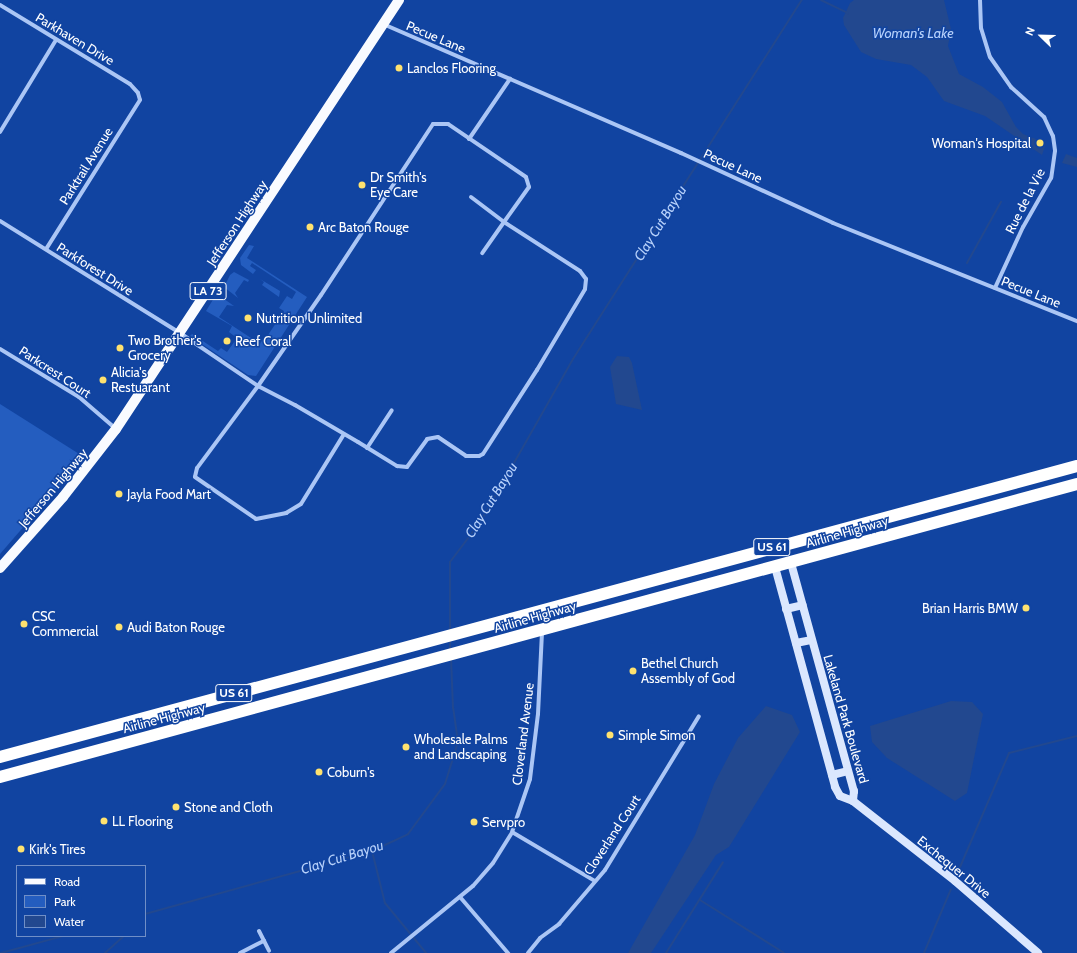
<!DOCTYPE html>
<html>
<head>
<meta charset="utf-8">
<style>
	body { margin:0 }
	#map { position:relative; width:1077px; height:953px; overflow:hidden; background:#1144a1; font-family:Cabin,sans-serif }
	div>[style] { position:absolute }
	.green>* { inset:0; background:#245dbf }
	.water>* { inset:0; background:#22488f }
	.stream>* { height:2px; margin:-1px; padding:0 1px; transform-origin:1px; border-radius:1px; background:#22488f }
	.street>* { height:4px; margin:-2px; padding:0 2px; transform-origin:2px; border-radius:2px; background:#abc6f5 }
	.secondary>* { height:8px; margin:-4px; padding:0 4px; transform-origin:4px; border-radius:4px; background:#dbe7fe }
	.primary>* { height:10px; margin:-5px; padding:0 5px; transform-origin:5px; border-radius:5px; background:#f9fbff }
	.highway>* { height:12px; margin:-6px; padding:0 6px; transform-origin:6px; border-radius:6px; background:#fff }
	.dots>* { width:11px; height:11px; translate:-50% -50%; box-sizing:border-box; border:2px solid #1144a1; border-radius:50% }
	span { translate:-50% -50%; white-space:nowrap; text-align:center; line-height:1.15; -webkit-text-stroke:3px #1144a1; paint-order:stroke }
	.shield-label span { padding:1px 3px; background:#1144a1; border:1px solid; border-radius:3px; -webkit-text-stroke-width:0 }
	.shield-label { font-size:12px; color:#fff; font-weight:700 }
	.street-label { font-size:13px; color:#fff }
	.poi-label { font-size:13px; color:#fff }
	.left { translate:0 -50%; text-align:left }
	.right { translate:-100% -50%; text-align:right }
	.water-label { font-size:14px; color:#b7d1fb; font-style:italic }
	.legend { position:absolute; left:16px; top:865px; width:130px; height:72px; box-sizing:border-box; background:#1144a1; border:1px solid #708fc7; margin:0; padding:5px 7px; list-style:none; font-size:12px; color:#fff }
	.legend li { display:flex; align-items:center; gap:8px; height:20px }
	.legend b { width:20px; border:1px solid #708fc7 }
	.north { position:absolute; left:1021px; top:16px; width:40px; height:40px; -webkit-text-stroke:3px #1144a1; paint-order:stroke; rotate:293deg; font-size:11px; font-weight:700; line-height:16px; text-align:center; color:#fff }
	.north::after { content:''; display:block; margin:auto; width:14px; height:18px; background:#fff; clip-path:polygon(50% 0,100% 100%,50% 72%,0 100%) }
</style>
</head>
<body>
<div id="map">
	<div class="green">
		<i style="clip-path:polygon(249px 245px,254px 246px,247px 258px,307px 297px,256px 376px,248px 375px,190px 336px,192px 334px,218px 351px,221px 348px,227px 352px,237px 338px,229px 332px,232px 326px,206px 311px,214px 298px,220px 296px,234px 306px,227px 305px,219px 317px,260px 344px,262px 340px,264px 341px,284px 311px,279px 308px,287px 296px,292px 299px,296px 292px,252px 263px,250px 266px,256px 270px,253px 274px,241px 265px,240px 258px)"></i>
		<i style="clip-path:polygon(234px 272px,249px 280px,248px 282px,244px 280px,235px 293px,238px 298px,224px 287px,230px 275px)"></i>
		<i style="clip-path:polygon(260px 279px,280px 291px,279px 297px,262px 285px,264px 282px)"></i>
		<i style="clip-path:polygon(0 404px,84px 457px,0 554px)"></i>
	</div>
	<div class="water">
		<i style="clip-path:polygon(854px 0,944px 0,951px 29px,948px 46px,959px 74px,983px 87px,1002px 102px,1016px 127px,1023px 134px,1046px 143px,1042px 155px,985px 116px,944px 101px,927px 77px,911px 65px,876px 59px,861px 52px,844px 25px,843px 18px,850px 3px)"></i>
		<i style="clip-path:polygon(1066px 154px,1077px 158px,1077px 167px,1062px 163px)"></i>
		<i style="clip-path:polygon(617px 356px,629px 357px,632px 363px,642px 410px,616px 404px,610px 367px)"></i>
		<i style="clip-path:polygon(951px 701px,972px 702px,983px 714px,967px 793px,955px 801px,887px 758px,872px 742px,870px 726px)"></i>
		<i style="clip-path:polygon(766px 706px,792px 715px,800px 732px,729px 847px,716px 855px,651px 953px,628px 953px,695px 835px,714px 784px,738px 738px)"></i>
	</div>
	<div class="stream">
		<i style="left:821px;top:0;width:30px;rotate:26deg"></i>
		<i style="left:967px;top:263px;width:70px;rotate:-60.9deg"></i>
		<i style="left:450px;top:631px;width:69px;rotate:-90deg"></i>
		<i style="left:450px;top:562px;width:51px;rotate:-52.9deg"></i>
		<i style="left:481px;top:521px;width:186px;rotate:-60.4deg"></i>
		<i style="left:573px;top:359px;width:426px;rotate:-57.5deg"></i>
		<i style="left:450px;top:639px;width:12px;rotate:90deg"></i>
		<i style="left:372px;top:851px;width:54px;rotate:76deg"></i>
		<i style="left:385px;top:903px;width:65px;rotate:50.6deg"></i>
		<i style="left:957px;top:874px;width:132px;rotate:-66.7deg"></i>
		<i style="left:1009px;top:753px;width:70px;rotate:-14deg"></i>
		<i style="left:700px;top:900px;width:99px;rotate:32.2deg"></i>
		<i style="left:145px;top:914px;width:236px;rotate:-15.5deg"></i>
		<i style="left:372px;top:851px;width:40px;rotate:-25deg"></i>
		<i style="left:408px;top:834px;width:62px;rotate:-53.5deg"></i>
		<i style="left:445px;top:784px;width:44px;rotate:-72.8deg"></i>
		<i style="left:458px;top:742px;width:34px;rotate:-98deg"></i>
		<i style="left:453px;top:708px;width:49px;rotate:-92.3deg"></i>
		<i style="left:1px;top:953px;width:64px;rotate:-15.3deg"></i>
		<i style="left:105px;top:953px;width:25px;rotate:-42deg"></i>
		<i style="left:666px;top:953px;width:107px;rotate:-57.9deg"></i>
		<i style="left:924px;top:953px;width:69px;rotate:-67.1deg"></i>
	</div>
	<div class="street">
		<i style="left:980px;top:0;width:28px;rotate:88deg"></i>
		<i style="left:981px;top:28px;width:30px;rotate:73deg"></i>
		<i style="left:990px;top:57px;width:37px;rotate:55deg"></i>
		<i style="left:1011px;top:87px;width:45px;rotate:42.3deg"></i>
		<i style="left:1044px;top:117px;width:21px;rotate:65deg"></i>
		<i style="left:1053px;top:136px;width:15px;rotate:82deg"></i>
		<i style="left:1055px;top:151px;width:27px;rotate:98deg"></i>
		<i style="left:1051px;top:178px;width:56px;rotate:119.7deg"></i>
		<i style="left:1023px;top:227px;width:67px;rotate:114.7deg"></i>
		<i style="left:0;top:5px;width:152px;rotate:31.3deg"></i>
		<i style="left:130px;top:84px;width:12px;rotate:48deg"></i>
		<i style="left:138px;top:93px;width:7px;rotate:74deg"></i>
		<i style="left:140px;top:100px;width:176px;rotate:122.2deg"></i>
		<i style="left:383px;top:24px;width:325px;rotate:23.4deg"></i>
		<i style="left:681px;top:153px;width:167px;rotate:24.7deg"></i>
		<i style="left:833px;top:223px;width:263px;rotate:21.9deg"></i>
		<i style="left:0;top:132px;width:108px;rotate:-58.7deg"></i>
		<i style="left:469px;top:139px;width:73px;rotate:-55.7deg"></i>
		<i style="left:471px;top:197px;width:41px;rotate:37.1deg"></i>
		<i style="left:504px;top:222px;width:38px;rotate:125deg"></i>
		<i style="left:0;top:221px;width:212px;rotate:31.9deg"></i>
		<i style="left:180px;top:333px;width:94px;rotate:34.2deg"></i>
		<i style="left:258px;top:386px;width:42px;rotate:27.2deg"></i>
		<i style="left:295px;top:405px;width:73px;rotate:30.4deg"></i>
		<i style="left:358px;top:442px;width:46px;rotate:31.6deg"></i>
		<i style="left:397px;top:466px;width:10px;rotate:6deg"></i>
		<i style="left:407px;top:467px;width:34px;rotate:-54deg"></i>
		<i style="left:427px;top:439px;width:11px;rotate:-10deg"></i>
		<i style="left:438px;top:437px;width:34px;rotate:34deg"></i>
		<i style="left:466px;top:456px;width:13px"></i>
		<i style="left:479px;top:456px;width:4px;rotate:-27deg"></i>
		<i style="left:483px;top:454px;width:100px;rotate:-57.3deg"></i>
		<i style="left:537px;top:370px;width:94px;rotate:-59.3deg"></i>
		<i style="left:585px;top:289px;width:10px;rotate:-84deg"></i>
		<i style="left:586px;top:279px;width:10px;rotate:-127deg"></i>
		<i style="left:580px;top:271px;width:90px;rotate:-147.2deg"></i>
		<i style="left:504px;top:222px;width:43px;rotate:-54.5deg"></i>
		<i style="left:529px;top:187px;width:10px;rotate:-107deg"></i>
		<i style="left:526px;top:177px;width:94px;rotate:-145.8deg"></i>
		<i style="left:448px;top:124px;width:15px;rotate:180deg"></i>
		<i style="left:433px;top:124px;width:204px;rotate:123.2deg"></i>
		<i style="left:321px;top:295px;width:111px;rotate:124.7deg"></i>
		<i style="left:258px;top:386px;width:102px;rotate:126.6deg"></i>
		<i style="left:197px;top:468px;width:9px;rotate:103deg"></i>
		<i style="left:195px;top:477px;width:74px;rotate:34.5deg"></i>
		<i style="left:256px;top:519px;width:31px;rotate:-11deg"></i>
		<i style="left:286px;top:513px;width:17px;rotate:-31deg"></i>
		<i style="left:301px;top:504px;width:82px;rotate:-58.4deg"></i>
		<i style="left:0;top:349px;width:92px;rotate:31.3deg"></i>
		<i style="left:79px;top:397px;width:49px;rotate:40.9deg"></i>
		<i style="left:367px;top:448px;width:45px;rotate:-56.7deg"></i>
		<i style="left:512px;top:832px;width:96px;rotate:30.6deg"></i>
		<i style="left:460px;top:897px;width:74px;rotate:49.4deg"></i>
		<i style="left:259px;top:931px;width:22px;rotate:63deg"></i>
		<i style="left:240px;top:953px;width:27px;rotate:-27deg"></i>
		<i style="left:391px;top:953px;width:106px;rotate:-39.3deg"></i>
		<i style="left:473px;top:886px;width:30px;rotate:-49deg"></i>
		<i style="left:493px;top:863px;width:36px;rotate:-58deg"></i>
		<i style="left:512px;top:832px;width:56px;rotate:-71.2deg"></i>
		<i style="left:530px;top:779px;width:65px;rotate:-83deg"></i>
		<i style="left:538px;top:714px;width:83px;rotate:-87.2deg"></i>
		<i style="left:528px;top:953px;width:19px;rotate:-51deg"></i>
		<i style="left:540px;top:938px;width:24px;rotate:-36deg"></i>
		<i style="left:559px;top:924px;width:71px;rotate:-49.6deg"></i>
		<i style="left:605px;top:870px;width:180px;rotate:-58.6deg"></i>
	</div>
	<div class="secondary">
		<i style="left:791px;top:563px;width:237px;rotate:74.6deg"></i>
		<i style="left:854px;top:791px;width:10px;rotate:96deg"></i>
		<i style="left:775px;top:567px;width:228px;rotate:74.7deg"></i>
		<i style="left:835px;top:787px;width:10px;rotate:61deg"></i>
		<i style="left:840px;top:796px;width:14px;rotate:21deg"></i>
		<i style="left:786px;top:609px;width:17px;rotate:-13deg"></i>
		<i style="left:796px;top:643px;width:15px;rotate:-11deg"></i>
		<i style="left:832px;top:775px;width:16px;rotate:-14deg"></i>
		<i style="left:853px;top:801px;width:130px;rotate:38.1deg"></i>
		<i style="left:955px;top:881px;width:110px;rotate:40.9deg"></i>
	</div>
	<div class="primary">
		<i style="left:0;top:568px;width:95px;rotate:-48.4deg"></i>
		<i style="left:63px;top:497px;width:86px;rotate:-52.1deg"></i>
		<i style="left:116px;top:429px;width:514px;rotate:-56.59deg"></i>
	</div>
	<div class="highway">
		<i style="left:0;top:757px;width:1116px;rotate:-15.12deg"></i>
		<i style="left:0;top:777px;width:1116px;rotate:-15.22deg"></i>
	</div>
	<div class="dots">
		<i style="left:399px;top:68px;background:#ffe26f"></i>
		<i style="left:1040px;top:143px;background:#ffe26f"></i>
		<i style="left:362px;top:185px;background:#ffe26f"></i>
		<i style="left:310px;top:227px;background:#ffe26f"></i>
		<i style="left:248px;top:318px;background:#ffe26f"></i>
		<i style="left:227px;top:341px;background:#ffe26f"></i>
		<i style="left:120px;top:348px;background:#ffe26f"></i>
		<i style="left:103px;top:380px;background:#ffe26f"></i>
		<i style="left:119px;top:494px;background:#ffe26f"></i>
		<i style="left:1026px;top:608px;background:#ffe26f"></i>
		<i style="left:24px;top:624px;background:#ffe26f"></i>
		<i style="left:119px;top:627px;background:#ffe26f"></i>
		<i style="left:633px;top:671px;background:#ffe26f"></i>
		<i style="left:610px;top:735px;background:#ffe26f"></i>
		<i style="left:406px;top:747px;background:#ffe26f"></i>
		<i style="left:319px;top:772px;background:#ffe26f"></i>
		<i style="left:176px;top:807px;background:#ffe26f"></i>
		<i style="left:104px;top:821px;background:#ffe26f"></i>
		<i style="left:474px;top:822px;background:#ffe26f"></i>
		<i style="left:21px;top:849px;background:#ffe26f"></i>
	</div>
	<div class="shield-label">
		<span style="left:208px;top:291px">LA 73</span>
		<span style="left:772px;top:547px">US 61</span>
		<span style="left:234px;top:693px">US 61</span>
	</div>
	<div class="street-label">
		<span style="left:436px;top:37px;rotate:23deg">Pecue Lane</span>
		<span style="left:75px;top:39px;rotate:31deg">Parkhaven Drive</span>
		<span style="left:86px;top:166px;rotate:-58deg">Parktrail Avenue</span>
		<span style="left:733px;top:166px;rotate:25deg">Pecue Lane</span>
		<span style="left:1025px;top:201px;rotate:-63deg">Rue de la Vie</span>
		<span style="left:237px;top:223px;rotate:-57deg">Jefferson Highway</span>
		<span style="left:95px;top:269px;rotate:32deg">Parkforest Drive</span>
		<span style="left:1031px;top:292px;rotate:22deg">Pecue Lane</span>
		<span style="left:55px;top:372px;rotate:33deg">Parkcrest Court</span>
		<span style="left:53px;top:488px;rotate:-50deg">Jefferson Highway</span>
		<span style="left:847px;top:532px;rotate:-16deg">Airline Highway</span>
		<span style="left:535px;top:617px;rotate:-16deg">Airline Highway</span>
		<span style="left:164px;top:718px;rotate:-15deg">Airline Highway</span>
		<span style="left:846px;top:719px;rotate:74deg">Lakeland Park Boulevard</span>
		<span style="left:523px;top:734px;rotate:-83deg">Cloverland Avenue</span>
		<span style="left:612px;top:835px;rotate:-57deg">Cloverland Court</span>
		<span style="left:954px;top:867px;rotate:39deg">Exchequer Drive</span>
	</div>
	<div class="poi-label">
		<span class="left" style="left:407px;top:68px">Lanclos Flooring</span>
		<span class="right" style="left:1031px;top:143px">Woman's Hospital</span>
		<span class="left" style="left:370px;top:185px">Dr Smith's<br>Eye Care</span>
		<span class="left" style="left:318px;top:227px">Arc Baton Rouge</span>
		<span class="left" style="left:256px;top:318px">Nutrition Unlimited</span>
		<span class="left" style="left:128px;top:348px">Two Brother's<br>Grocery</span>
		<span class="left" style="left:235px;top:341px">Reef Coral</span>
		<span class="left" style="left:111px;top:380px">Alicia's<br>Restuarant</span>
		<span class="left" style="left:127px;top:494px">Jayla Food Mart</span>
		<span class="right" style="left:1018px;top:608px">Brian Harris BMW</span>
		<span class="left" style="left:32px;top:624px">CSC<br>Commercial</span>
		<span class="left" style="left:127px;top:627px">Audi Baton Rouge</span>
		<span class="left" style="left:641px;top:671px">Bethel Church<br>Assembly of God</span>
		<span class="left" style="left:618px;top:735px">Simple Simon</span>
		<span class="left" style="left:414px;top:747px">Wholesale Palms<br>and Landscaping</span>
		<span class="left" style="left:327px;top:772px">Coburn's</span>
		<span class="left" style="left:184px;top:807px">Stone and Cloth</span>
		<span class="left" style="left:112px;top:821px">LL Flooring</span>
		<span class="left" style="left:482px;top:822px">Servpro</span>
		<span class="left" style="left:29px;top:849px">Kirk's Tires</span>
	</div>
	<div class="water-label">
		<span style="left:913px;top:33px">Woman's Lake</span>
		<span style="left:660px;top:223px;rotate:-58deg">Clay Cut Bayou</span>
		<span style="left:491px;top:500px;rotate:-58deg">Clay Cut Bayou</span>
		<span style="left:342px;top:857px;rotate:-17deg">Clay Cut Bayou</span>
	</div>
	<ul class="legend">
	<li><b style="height:5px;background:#f9fbff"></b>Road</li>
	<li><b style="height:11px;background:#245dbf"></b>Park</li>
	<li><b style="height:11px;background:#22488f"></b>Water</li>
	</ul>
	<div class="north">N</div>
</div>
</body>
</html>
